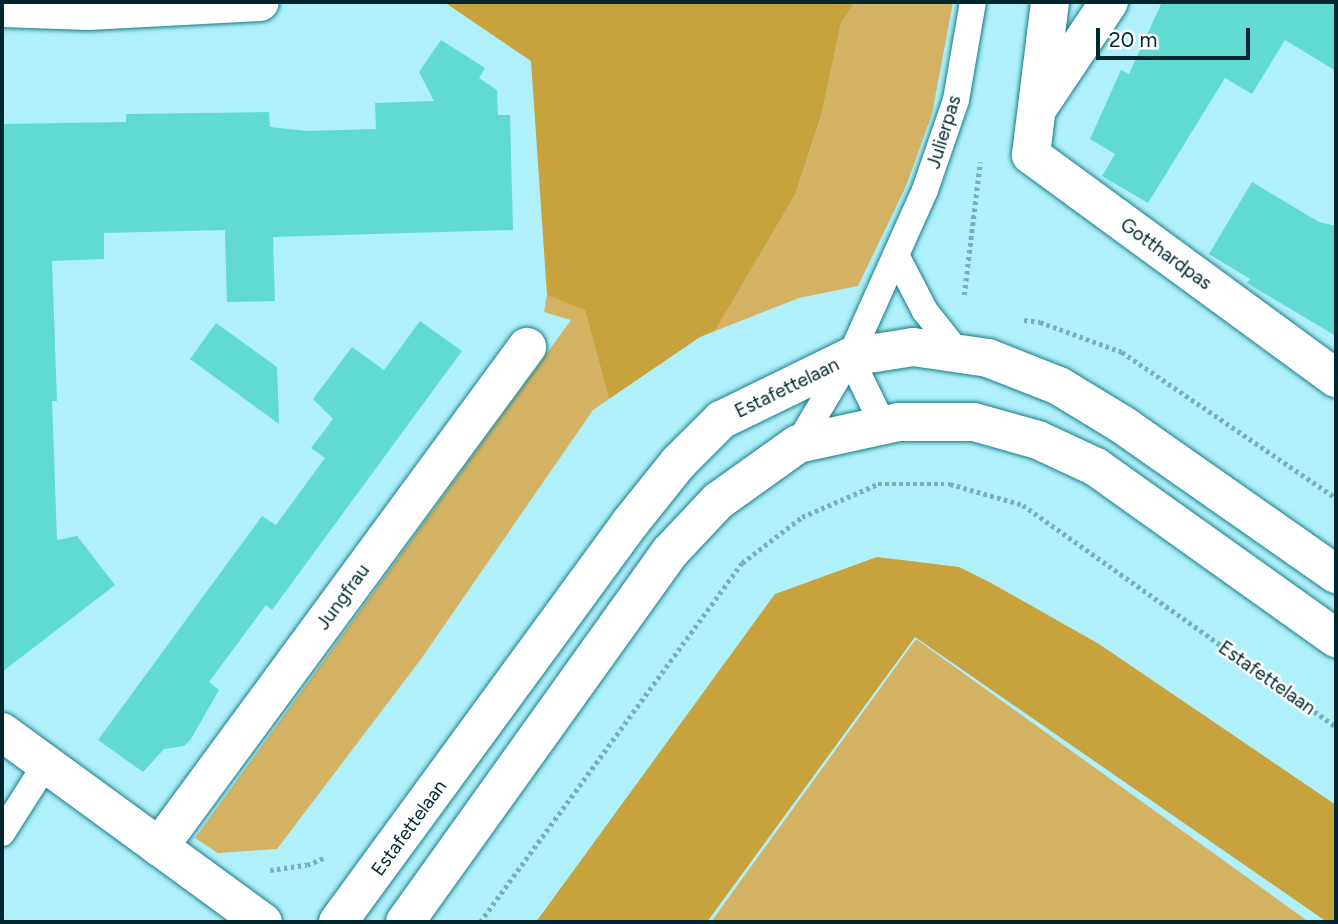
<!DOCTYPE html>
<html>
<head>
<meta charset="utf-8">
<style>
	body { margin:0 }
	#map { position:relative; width:1338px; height:924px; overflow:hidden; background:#aff0fa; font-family:Figtree,sans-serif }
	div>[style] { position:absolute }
	.green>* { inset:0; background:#d3b363 }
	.forest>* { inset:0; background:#c8a23c }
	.building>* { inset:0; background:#61dbd1 }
	.path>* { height:4.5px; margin-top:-2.25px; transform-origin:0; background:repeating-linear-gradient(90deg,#77b0b9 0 3.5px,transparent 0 7px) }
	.roads { filter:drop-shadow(0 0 2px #147c88) drop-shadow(0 0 2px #147c88) }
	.service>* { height:26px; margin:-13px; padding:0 13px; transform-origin:13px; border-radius:13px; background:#fff }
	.minor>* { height:38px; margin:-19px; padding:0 19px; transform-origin:19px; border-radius:19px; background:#fff }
	.tertiary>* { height:38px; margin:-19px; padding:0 19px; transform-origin:19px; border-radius:19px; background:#fff }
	span { translate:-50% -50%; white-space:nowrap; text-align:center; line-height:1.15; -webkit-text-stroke:5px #fff; paint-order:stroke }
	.street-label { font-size:19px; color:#00272d }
	.frame { position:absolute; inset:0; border:4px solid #00272d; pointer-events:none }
	.scale { position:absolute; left:1096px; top:28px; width:154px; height:32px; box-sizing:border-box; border:4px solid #00272d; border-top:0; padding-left:9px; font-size:21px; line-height:24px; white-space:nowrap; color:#00272d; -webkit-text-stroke:5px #fff; paint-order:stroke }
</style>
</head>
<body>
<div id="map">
	<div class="green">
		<i style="clip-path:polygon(855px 2px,953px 2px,932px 114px,906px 186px,858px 286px,799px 298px,715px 331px,795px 195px,822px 113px,841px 23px)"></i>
		<i style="clip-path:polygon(547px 295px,585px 309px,609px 399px,593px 410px,421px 659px,277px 849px,218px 853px,195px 838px,571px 320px,544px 312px)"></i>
		<i style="clip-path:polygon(916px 639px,1309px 922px,711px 922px)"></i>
	</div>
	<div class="forest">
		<i style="clip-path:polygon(444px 2px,855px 2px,841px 23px,822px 113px,795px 195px,715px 331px,700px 337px,609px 399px,585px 310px,547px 295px,531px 61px)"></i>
		<i style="clip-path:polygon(877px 557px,959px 567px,991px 583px,1099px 644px,1336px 805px,1336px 922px,1327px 922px,915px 637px,707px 922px,536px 922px,775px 594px)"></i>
	</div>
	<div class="building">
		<i style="clip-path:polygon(1162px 2px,1336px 2px,1336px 71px,1285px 40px,1252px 94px,1225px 78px,1148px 203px,1102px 176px,1115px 154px,1090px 139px,1121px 70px,1129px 74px)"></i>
		<i style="clip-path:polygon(441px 40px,485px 68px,479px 78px,497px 90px,498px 115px,510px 115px,513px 230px,273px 237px,275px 301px,227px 302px,225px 230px,104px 233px,104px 259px,52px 261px,57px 401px,52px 401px,57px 540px,77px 536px,115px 585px,2px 672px,2px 124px,126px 122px,126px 114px,269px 112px,270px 127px,307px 131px,376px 129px,375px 103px,434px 101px,419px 72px)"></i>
		<i style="clip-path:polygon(1252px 182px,1319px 222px,1336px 226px,1336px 336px,1247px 283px,1250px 279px,1209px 254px)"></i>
		<i style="clip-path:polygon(420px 321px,462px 351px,272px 610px,266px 605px,209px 682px,219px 690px,191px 739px,184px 746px,164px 749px,143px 772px,98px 740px,262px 516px,276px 525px,325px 458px,311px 448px,333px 419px,313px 399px,352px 347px,384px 370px)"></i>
		<i style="clip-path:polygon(216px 323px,277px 367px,279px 424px,190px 359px)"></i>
	</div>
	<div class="path">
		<i style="left:964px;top:295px;width:134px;rotate:-83.1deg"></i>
		<i style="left:1024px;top:320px;width:16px;rotate:7deg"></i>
		<i style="left:1040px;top:322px;width:87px;rotate:20.1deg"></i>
		<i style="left:1122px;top:352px;width:259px;rotate:34.3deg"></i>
		<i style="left:270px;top:870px;width:37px;rotate:-8deg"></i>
		<i style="left:307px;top:865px;width:21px;rotate:-23deg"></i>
		<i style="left:480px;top:922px;width:444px;rotate:-53.9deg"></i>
		<i style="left:742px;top:563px;width:76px;rotate:-37.5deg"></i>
		<i style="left:802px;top:517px;width:83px;rotate:-23.5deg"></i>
		<i style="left:878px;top:484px;width:72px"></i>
		<i style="left:950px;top:484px;width:76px;rotate:16deg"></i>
		<i style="left:1023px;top:505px;width:384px;rotate:35.3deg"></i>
	</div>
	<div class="roads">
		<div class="service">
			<i style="left:897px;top:257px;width:61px;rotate:62.6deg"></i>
			<i style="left:925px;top:311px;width:55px;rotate:51.7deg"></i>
			<i style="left:850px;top:357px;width:76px;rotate:64.1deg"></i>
			<i style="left:798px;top:444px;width:101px;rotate:-59.1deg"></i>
			<i style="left:850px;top:357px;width:183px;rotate:-65.8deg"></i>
			<i style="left:925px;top:190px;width:95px;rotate:-71deg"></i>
			<i style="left:956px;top:100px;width:99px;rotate:-80.2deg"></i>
			<i style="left:2px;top:833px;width:82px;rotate:-57.5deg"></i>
		</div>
		<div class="minor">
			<i style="left:1050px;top:2px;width:154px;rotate:97.1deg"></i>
			<i style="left:1031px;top:155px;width:378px;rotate:36.2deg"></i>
			<i style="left:2px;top:8px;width:86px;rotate:2deg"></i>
			<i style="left:88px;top:11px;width:172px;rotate:-3deg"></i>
			<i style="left:1040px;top:105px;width:124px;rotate:-56.2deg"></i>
			<i style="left:2px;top:732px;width:323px;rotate:36.1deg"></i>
			<i style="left:159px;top:847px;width:621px;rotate:-53.65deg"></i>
		</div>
		<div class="tertiary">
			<i style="left:338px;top:922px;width:494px;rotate:-53.8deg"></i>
			<i style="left:630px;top:523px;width:77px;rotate:-51.3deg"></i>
			<i style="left:678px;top:463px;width:61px;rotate:-45deg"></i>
			<i style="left:721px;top:420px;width:144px;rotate:-26deg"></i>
			<i style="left:850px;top:357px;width:64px;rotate:-9deg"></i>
			<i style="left:913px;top:347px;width:76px;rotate:8.3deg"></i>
			<i style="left:988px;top:358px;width:76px;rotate:21.5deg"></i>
			<i style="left:1059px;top:386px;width:75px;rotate:31.4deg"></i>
			<i style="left:1123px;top:425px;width:260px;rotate:35deg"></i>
			<i style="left:405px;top:922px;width:455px;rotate:-54.4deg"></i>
			<i style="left:670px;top:552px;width:70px;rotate:-46.7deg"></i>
			<i style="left:718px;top:501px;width:98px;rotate:-35.5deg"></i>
			<i style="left:798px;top:444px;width:103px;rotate:-12.3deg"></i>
			<i style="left:899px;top:422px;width:75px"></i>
			<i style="left:974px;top:422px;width:66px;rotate:15.7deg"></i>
			<i style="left:1038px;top:440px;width:64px;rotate:25deg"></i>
			<i style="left:1096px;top:467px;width:295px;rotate:35.5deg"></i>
		</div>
	</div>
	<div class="street-label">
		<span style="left:944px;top:132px;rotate:-73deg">Julierpas</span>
		<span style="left:1166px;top:254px;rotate:36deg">Gotthardpas</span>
		<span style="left:787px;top:388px;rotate:-26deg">Estafettelaan</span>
		<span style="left:343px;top:597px;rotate:-54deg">Jungfrau</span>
		<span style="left:1267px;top:678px;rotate:35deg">Estafettelaan</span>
		<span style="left:409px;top:828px;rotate:-54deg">Estafettelaan</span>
	</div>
	<div class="frame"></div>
	<div class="scale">20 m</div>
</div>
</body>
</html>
